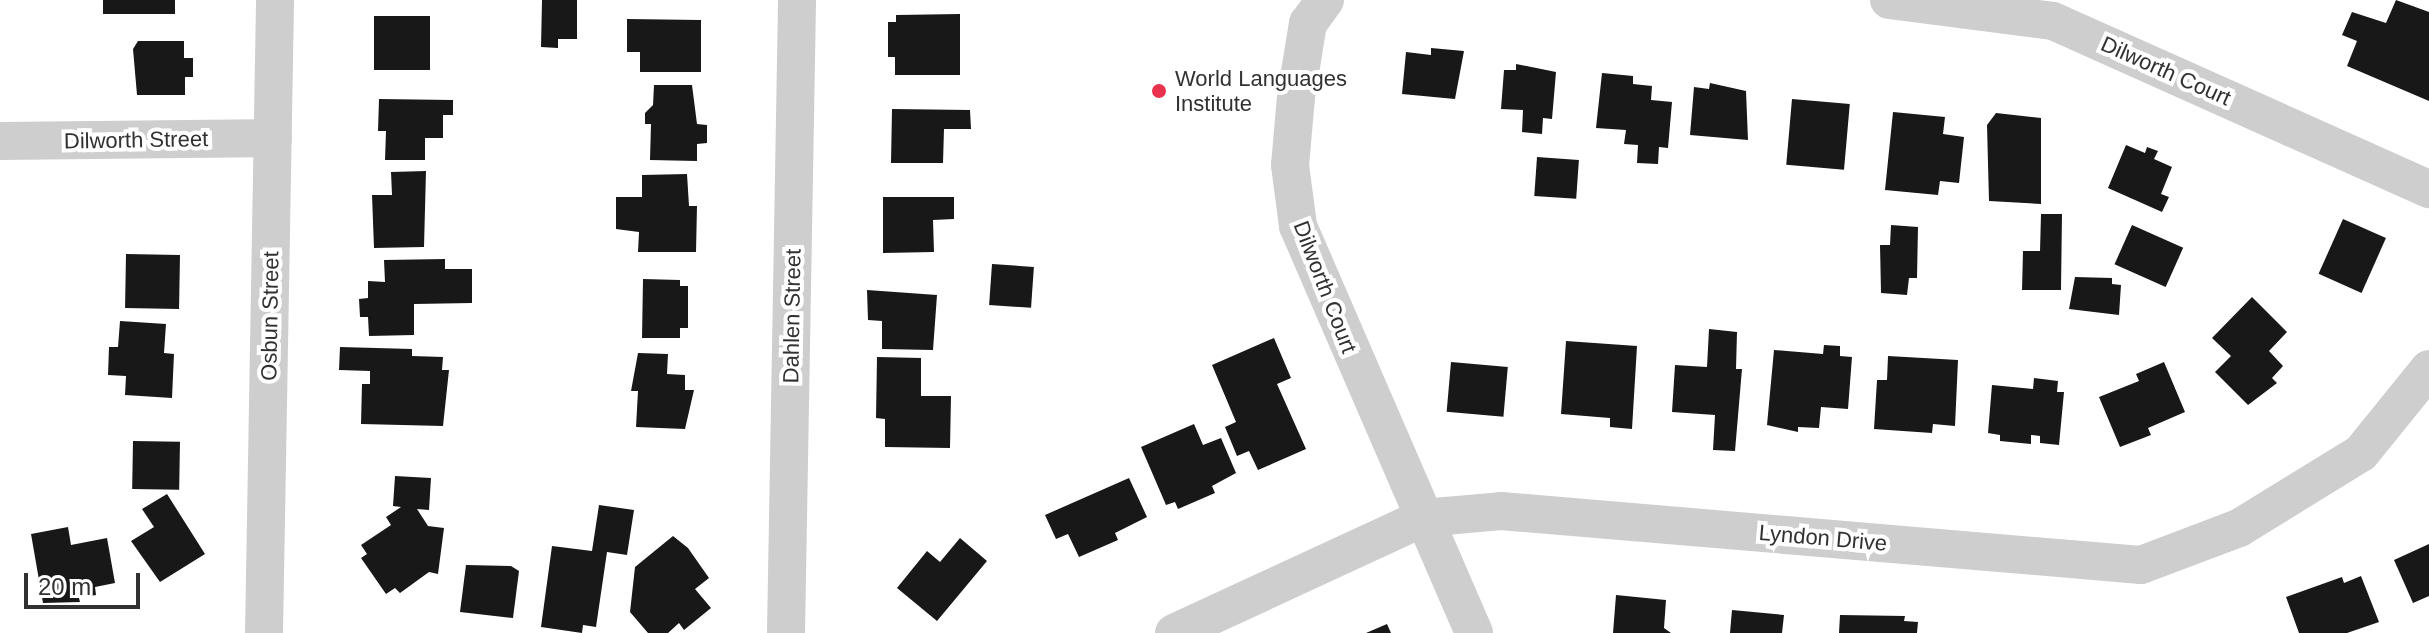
<!DOCTYPE html>
<html>
<head>
<meta charset="utf-8">
<style>
	body { margin:0 }
	#map { position:relative; width:2429px; height:633px; overflow:hidden; background:#fff; font-family:Arial,sans-serif }
	div>[style] { position:absolute }
	.building>* { inset:0; background:#181818; transform-origin:0 0 }
	.street>* { height:38px; margin:-19px; padding:0 19px; transform-origin:19px; border-radius:19px; background:#cecece }
	.dots>* { width:22px; height:22px; translate:-50% -50%; box-sizing:border-box; border:4px solid #fff; border-radius:50% }
	span { translate:-50% -50%; white-space:nowrap; text-align:center; line-height:1.15; -webkit-text-stroke:8px #fff; paint-order:stroke }
	.street-label { font-size:22px; color:#313131 }
	.poi-label { font-size:22px; color:#313131 }
	.left { translate:0 -50%; text-align:left }
	.scale { position:absolute; left:24px; top:573px; width:116px; height:36px; box-sizing:border-box; border:4px solid #313131; border-top:0; padding-left:10px; font-size:24px; line-height:28px; white-space:nowrap; color:#313131; -webkit-text-stroke:6px #fff; paint-order:stroke }
</style>
</head>
<body>
<div id="map">
	<div class="building">
		<i style="left:103px;top:0;width:72px;height:14px"></i>
		<i style="clip-path:polygon(542px 0,577px 0,577px 39px,558px 39px,558px 48px,541px 47px)"></i>
		<i style="clip-path:polygon(2396px 0,2429px 12px,2429px 101px,2347px 66px,2357px 41px,2342px 35px,2352px 12px,2386px 23px)"></i>
		<i style="clip-path:polygon(960px 14px,960px 75px,895px 75px,895px 57px,888px 57px,888px 22px,896px 22px,896px 15px)"></i>
		<i style="left:374px;top:16px;width:56px;height:54px"></i>
		<i style="clip-path:polygon(627px 19px,701px 20px,701px 72px,640px 72px,640px 52px,627px 52px)"></i>
		<i style="clip-path:polygon(138px 41px,184px 41px,184px 58px,193px 58px,193px 77px,185px 77px,185px 95px,137px 95px,133px 49px)"></i>
		<i style="clip-path:polygon(1431px 48px,1464px 51px,1455px 99px,1402px 94px,1406px 52px,1431px 55px)"></i>
		<i style="clip-path:polygon(1516px 64px,1556px 72px,1552px 119px,1543px 118px,1542px 134px,1522px 132px,1523px 110px,1501px 109px,1504px 70px,1516px 70px)"></i>
		<i style="clip-path:polygon(1602px 73px,1633px 76px,1633px 84px,1652px 86px,1651px 100px,1672px 102px,1668px 148px,1659px 147px,1658px 164px,1637px 163px,1638px 145px,1624px 144px,1626px 130px,1596px 128px)"></i>
		<i style="clip-path:polygon(1710px 83px,1746px 91px,1748px 140px,1690px 135px,1694px 87px,1709px 89px)"></i>
		<i style="clip-path:polygon(654px 85px,692px 85px,697px 124px,707px 125px,707px 143px,697px 144px,697px 161px,650px 160px,651px 124px,645px 124px,645px 113px,653px 105px)"></i>
		<i style="clip-path:polygon(379px 99px,453px 100px,453px 115px,443px 115px,443px 138px,425px 138px,425px 160px,385px 160px,386px 131px,378px 131px)"></i>
		<i style="left:1792px;top:99px;width:58px;height:66px;rotate:5deg"></i>
		<i style="clip-path:polygon(892px 109px,970px 110px,971px 129px,944px 129px,943px 163px,891px 163px)"></i>
		<i style="clip-path:polygon(1893px 112px,1945px 117px,1943px 134px,1964px 137px,1959px 183px,1940px 181px,1938px 195px,1885px 190px)"></i>
		<i style="clip-path:polygon(1996px 113px,2041px 118px,2041px 204px,1989px 201px,1987px 125px)"></i>
		<i style="clip-path:polygon(2126px 145px,2145px 153px,2147px 147px,2158px 151px,2154px 159px,2172px 167px,2161px 194px,2169px 197px,2162px 212px,2108px 188px)"></i>
		<i style="left:1537px;top:157px;width:42px;height:39px;rotate:4deg"></i>
		<i style="clip-path:polygon(426px 171px,424px 247px,374px 248px,372px 195px,392px 195px,391px 172px)"></i>
		<i style="clip-path:polygon(687px 174px,689px 206px,697px 206px,696px 252px,638px 252px,639px 232px,616px 229px,616px 197px,642px 197px,642px 175px)"></i>
		<i style="clip-path:polygon(883px 197px,954px 197px,954px 219px,933px 220px,934px 252px,883px 253px)"></i>
		<i style="clip-path:polygon(2041px 214px,2062px 214px,2061px 290px,2022px 290px,2023px 251px,2040px 251px)"></i>
		<i style="left:2343px;top:219px;width:47px;height:60px;rotate:24deg"></i>
		<i style="clip-path:polygon(1891px 225px,1918px 227px,1917px 278px,1909px 278px,1907px 295px,1881px 293px,1880px 245px,1890px 245px)"></i>
		<i style="left:2132px;top:225px;width:56px;height:43px;rotate:24deg"></i>
		<i style="left:126px;top:254px;width:54px;height:54px;rotate:1deg"></i>
		<i style="clip-path:polygon(445px 259px,445px 269px,472px 269px,472px 303px,414px 304px,414px 335px,369px 336px,368px 317px,360px 317px,359px 299px,368px 298px,368px 281px,385px 282px,384px 260px)"></i>
		<i style="left:992px;top:264px;width:42px;height:41px;rotate:4deg"></i>
		<i style="clip-path:polygon(2075px 277px,2112px 278px,2112px 284px,2121px 285px,2119px 315px,2069px 309px)"></i>
		<i style="clip-path:polygon(643px 279px,680px 280px,680px 286px,688px 286px,688px 328px,680px 328px,680px 338px,642px 338px)"></i>
		<i style="clip-path:polygon(867px 290px,937px 295px,933px 350px,882px 349px,882px 321px,868px 320px)"></i>
		<i style="clip-path:polygon(2252px 297px,2287px 332px,2269px 351px,2283px 366px,2272px 378px,2277px 383px,2248px 405px,2215px 372px,2231px 356px,2212px 338px)"></i>
		<i style="clip-path:polygon(120px 321px,166px 324px,164px 353px,174px 354px,172px 398px,125px 395px,126px 376px,108px 375px,109px 347px,118px 347px)"></i>
		<i style="clip-path:polygon(1709px 329px,1737px 332px,1736px 369px,1742px 369px,1735px 451px,1713px 450px,1715px 415px,1672px 412px,1675px 365px,1707px 367px)"></i>
		<i style="clip-path:polygon(1274px 338px,1291px 378px,1277px 384px,1306px 449px,1258px 470px,1249px 451px,1237px 456px,1225px 427px,1236px 422px,1212px 365px)"></i>
		<i style="clip-path:polygon(1566px 341px,1637px 346px,1632px 429px,1610px 427px,1610px 418px,1561px 414px)"></i>
		<i style="clip-path:polygon(1824px 345px,1840px 346px,1840px 356px,1852px 357px,1848px 409px,1821px 407px,1819px 428px,1798px 427px,1798px 432px,1767px 425px,1774px 350px,1823px 354px)"></i>
		<i style="clip-path:polygon(340px 347px,412px 349px,412px 356px,443px 357px,442px 370px,449px 370px,443px 426px,361px 424px,362px 384px,370px 384px,370px 371px,339px 370px)"></i>
		<i style="clip-path:polygon(638px 353px,668px 354px,667px 374px,685px 375px,685px 390px,694px 390px,685px 429px,636px 427px,638px 391px,631px 391px)"></i>
		<i style="clip-path:polygon(1888px 356px,1958px 360px,1955px 426px,1933px 424px,1932px 433px,1874px 429px,1877px 380px,1887px 380px)"></i>
		<i style="clip-path:polygon(877px 357px,921px 358px,921px 396px,951px 396px,950px 448px,885px 447px,885px 419px,876px 418px)"></i>
		<i style="left:1451px;top:362px;width:57px;height:50px;rotate:5deg"></i>
		<i style="clip-path:polygon(2164px 362px,2185px 412px,2148px 428px,2151px 435px,2120px 447px,2099px 397px,2139px 381px,2136px 374px)"></i>
		<i style="clip-path:polygon(2034px 378px,2058px 381px,2057px 392px,2064px 392px,2059px 445px,2040px 443px,2040px 436px,2031px 435px,2031px 444px,2000px 441px,2000px 435px,1988px 433px,1992px 385px,2033px 389px)"></i>
		<i style="clip-path:polygon(1194px 424px,1203px 445px,1221px 438px,1236px 473px,1212px 486px,1215px 493px,1178px 509px,1175px 502px,1166px 505px,1141px 447px)"></i>
		<i style="left:133px;top:441px;width:47px;height:48px;rotate:1deg"></i>
		<i style="clip-path:polygon(395px 476px,431px 478px,429px 510px,417px 509px,428px 526px,444px 528px,438px 574px,429px 572px,400px 593px,395px 588px,386px 594px,361px 558px,367px 554px,361px 545px,391px 525px,386px 517px,401px 507px,393px 506px)"></i>
		<i style="clip-path:polygon(1129px 478px,1147px 517px,1115px 533px,1118px 540px,1079px 557px,1068px 534px,1056px 539px,1045px 515px)"></i>
		<i style="clip-path:polygon(167px 494px,205px 554px,160px 582px,131px 541px,154px 527px,142px 509px)"></i>
		<i style="clip-path:polygon(599px 505px,634px 510px,627px 555px,607px 552px,596px 627px,583px 625px,582px 633px,541px 627px,552px 546px,592px 551px)"></i>
		<i style="clip-path:polygon(68px 527px,71px 545px,107px 538px,115px 583px,95px 587px,96px 595px,79px 598px,80px 602px,43px 603px,31px 534px)"></i>
		<i style="clip-path:polygon(673px 536px,688px 548px,709px 578px,695px 589px,711px 608px,684px 630px,679px 623px,668px 633px,648px 633px,630px 612px,635px 567px)"></i>
		<i style="clip-path:polygon(960px 538px,987px 561px,937px 621px,897px 588px,927px 551px,940px 562px)"></i>
		<i style="clip-path:polygon(2429px 544px,2429px 596px,2413px 603px,2394px 560px)"></i>
		<i style="clip-path:polygon(466px 565px,511px 566px,519px 571px,513px 618px,460px 612px)"></i>
		<i style="clip-path:polygon(2361px 576px,2379px 622px,2347px 633px,2299px 633px,2286px 597px,2342px 577px,2344px 583px)"></i>
		<i style="clip-path:polygon(1616px 595px,1666px 600px,1664px 628px,1671px 633px,1613px 633px)"></i>
		<i style="clip-path:polygon(1732px 610px,1784px 615px,1782px 633px,1730px 633px)"></i>
		<i style="clip-path:polygon(1840px 615px,1905px 616px,1904px 621px,1918px 622px,1917px 633px,1839px 633px)"></i>
		<i style="clip-path:polygon(1387px 624px,1391px 633px,1366px 633px)"></i>
	</div>
	<div class="street">
		<i style="left:1325px;top:0;width:29px;rotate:126deg"></i>
		<i style="left:1308px;top:23px;width:75px;rotate:99.2deg"></i>
		<i style="left:1296px;top:97px;width:68px;rotate:95deg"></i>
		<i style="left:1290px;top:165px;width:62px;rotate:82.5deg"></i>
		<i style="left:1298px;top:226px;width:443px;rotate:66.6deg"></i>
		<i style="left:1889px;top:0;width:165px;rotate:7.3deg"></i>
		<i style="left:2053px;top:21px;width:412px;rotate:24.1deg"></i>
		<i style="left:0;top:141px;width:273px;rotate:-0.6deg"></i>
		<i style="left:264px;top:633px;width:633px;rotate:-89deg"></i>
		<i style="left:786px;top:633px;width:633px;rotate:-89deg"></i>
		<i style="left:1174px;top:633px;width:274px;rotate:-24.8deg"></i>
		<i style="left:1423px;top:518px;width:78px;rotate:-5.1deg"></i>
		<i style="left:1501px;top:511px;width:642px;rotate:4.82deg"></i>
		<i style="left:2141px;top:565px;width:105px;rotate:-20.7deg"></i>
		<i style="left:2239px;top:528px;width:143px;rotate:-31.6deg"></i>
		<i style="left:2361px;top:453px;width:108px;rotate:-51deg"></i>
	</div>
	<div class="dots">
		<i style="left:1159px;top:91px;background:#e9324d"></i>
	</div>
	<div class="street-label">
		<span style="left:2166px;top:71px;rotate:24deg">Dilworth Court</span>
		<span style="left:136px;top:140px;rotate:-1deg">Dilworth Street</span>
		<span style="left:1325px;top:287px;rotate:69deg">Dilworth Court</span>
		<span style="left:270px;top:316px;rotate:-89deg">Osbun Street</span>
		<span style="left:792px;top:316px;rotate:-89deg">Dahlen Street</span>
		<span style="left:1823px;top:538px;rotate:5deg">Lyndon Drive</span>
	</div>
	<div class="poi-label">
		<span class="left" style="left:1175px;top:91px">World Languages<br>Institute</span>
	</div>
	<div class="scale">20 m</div>
</div>
</body>
</html>
